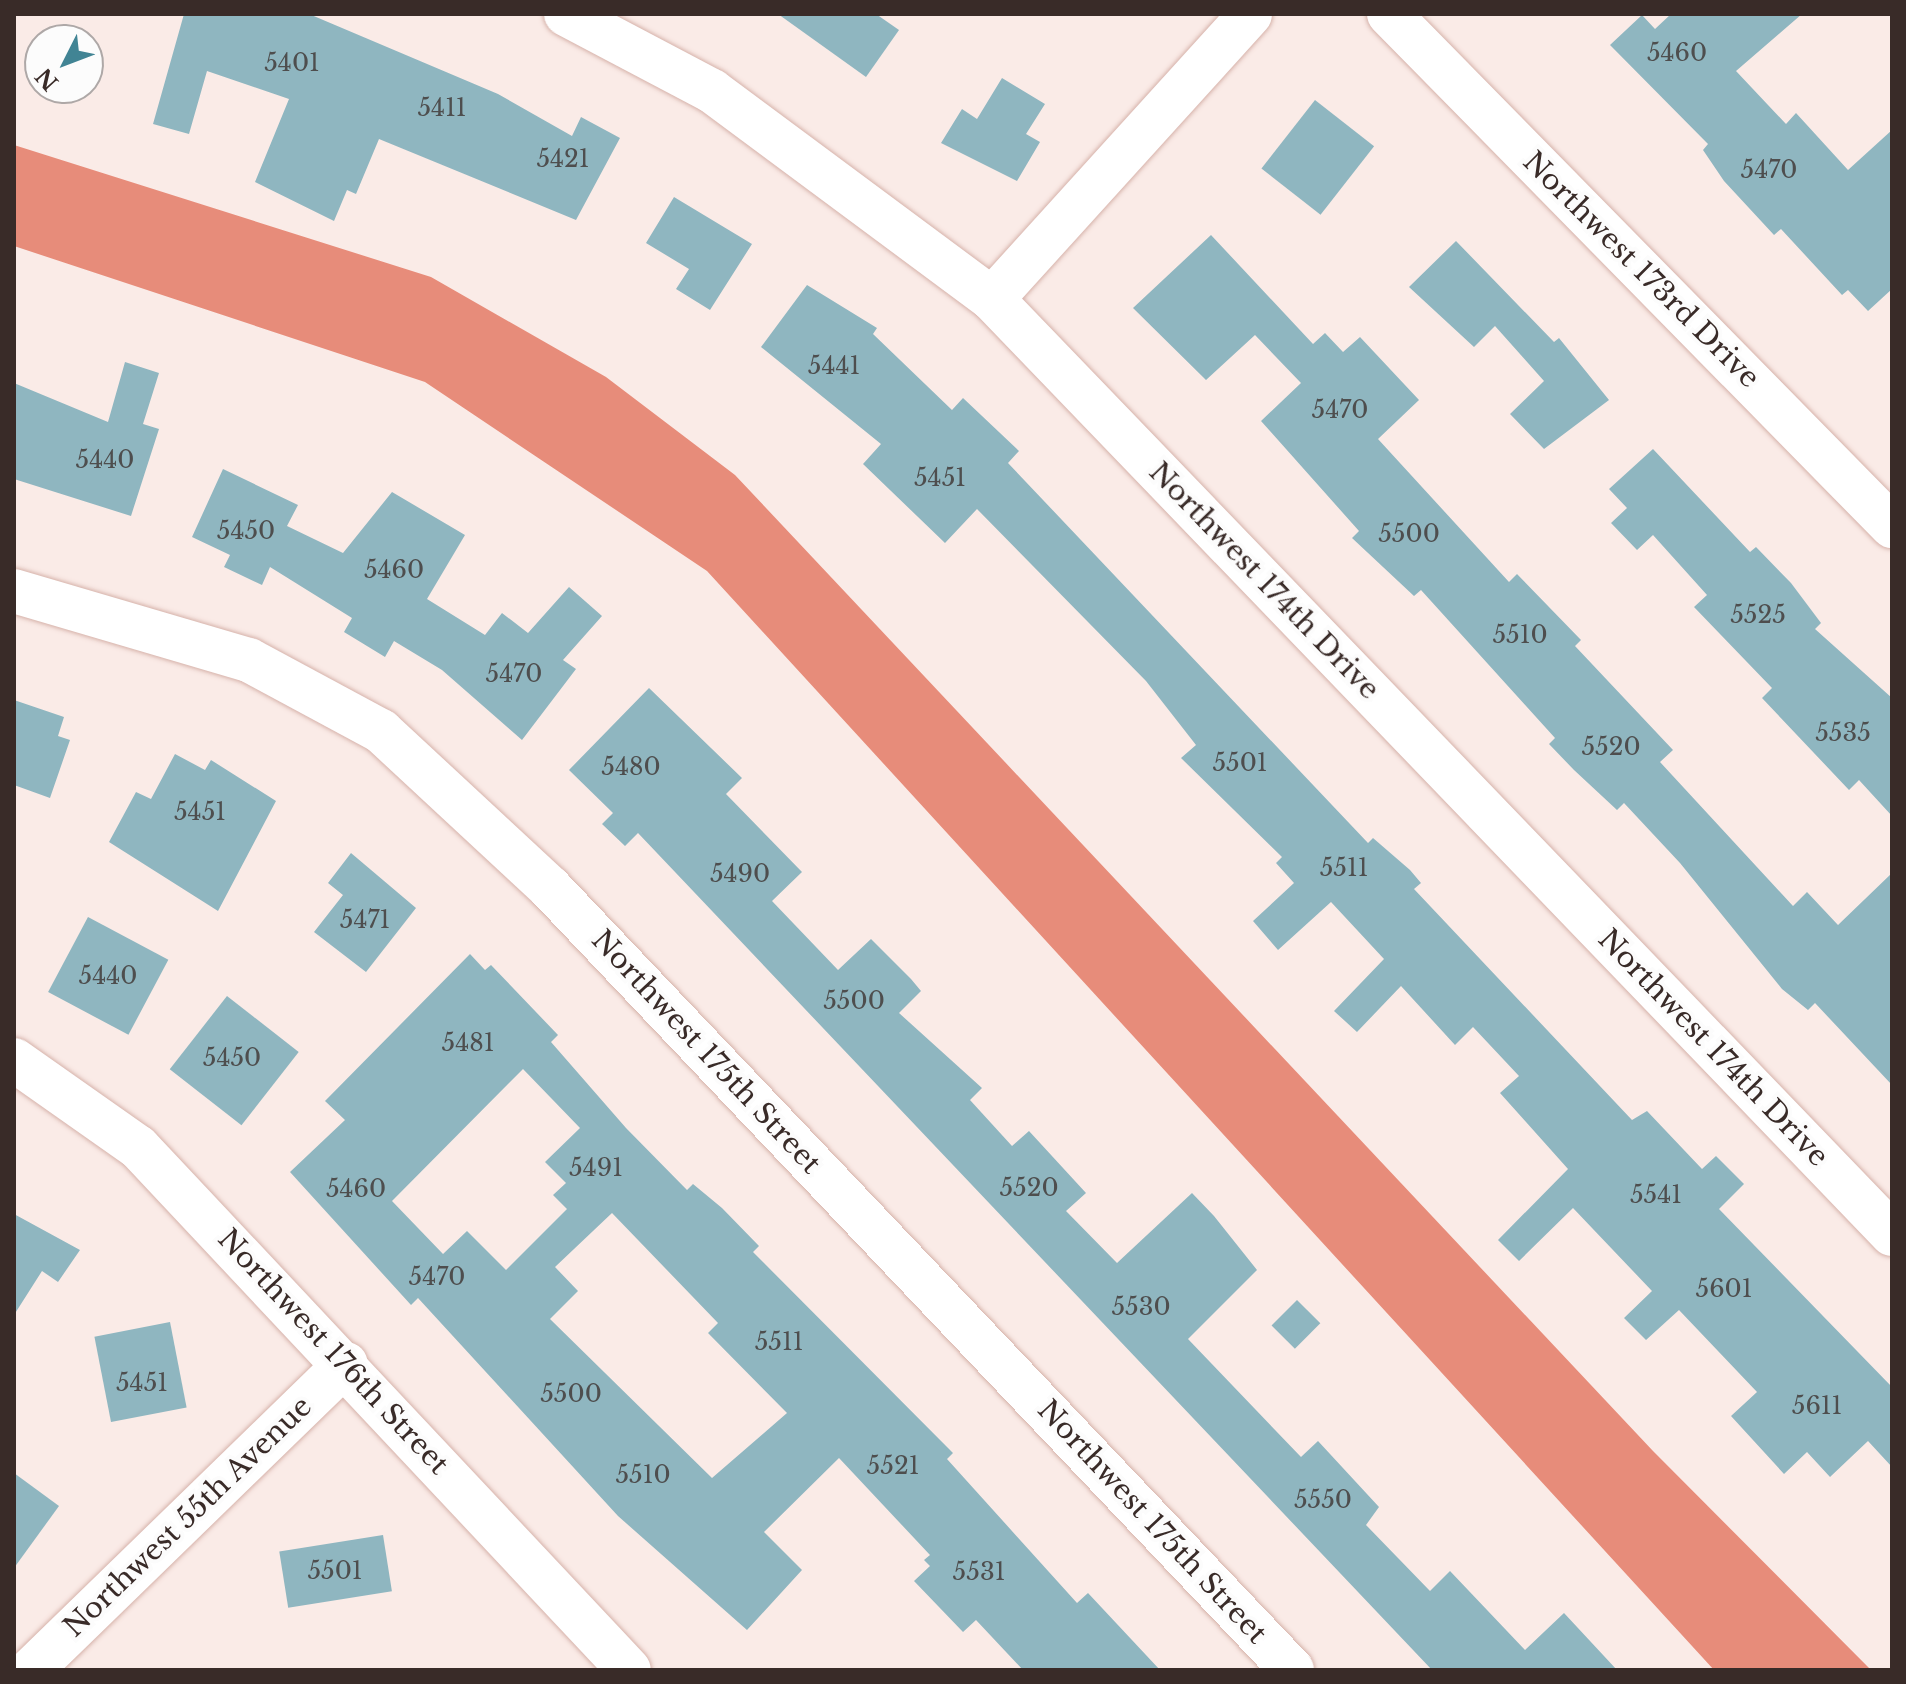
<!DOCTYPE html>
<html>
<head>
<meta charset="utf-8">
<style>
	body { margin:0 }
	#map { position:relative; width:1906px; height:1684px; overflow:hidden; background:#faebe7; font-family:"Libre Baskerville",serif }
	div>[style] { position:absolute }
	.water>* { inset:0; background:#e78c7a }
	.building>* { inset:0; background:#8fb6c0; transform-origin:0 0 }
	.roads { filter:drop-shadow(0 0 2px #d6b2aa) drop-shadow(0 0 2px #d6b2aa) }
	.minor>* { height:44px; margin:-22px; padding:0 22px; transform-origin:22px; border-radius:22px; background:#fff }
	span { translate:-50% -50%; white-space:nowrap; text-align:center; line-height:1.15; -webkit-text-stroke:8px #fcfcfc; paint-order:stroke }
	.number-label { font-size:24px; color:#4e4e4e }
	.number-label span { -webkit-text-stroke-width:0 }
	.street-label { font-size:28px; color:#392b28 }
	.frame { position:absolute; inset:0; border:16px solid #392b28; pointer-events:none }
	.north { position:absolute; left:24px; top:24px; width:80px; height:80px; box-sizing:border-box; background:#fcfcfc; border:2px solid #aea8a7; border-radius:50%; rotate:228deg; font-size:22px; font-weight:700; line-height:32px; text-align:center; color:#392b28 }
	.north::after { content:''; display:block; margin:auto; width:28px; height:36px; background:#418494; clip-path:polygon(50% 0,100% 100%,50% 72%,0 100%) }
</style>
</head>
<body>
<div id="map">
	<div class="water">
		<i style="clip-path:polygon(14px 145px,431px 277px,606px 377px,735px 475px,1653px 1451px,1871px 1670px,1714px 1670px,707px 571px,425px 382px,14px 246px)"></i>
	</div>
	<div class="building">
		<i style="clip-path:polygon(184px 14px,309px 14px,498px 94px,572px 136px,581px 117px,620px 138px,576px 220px,379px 139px,356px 194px,347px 190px,334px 221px,255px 182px,289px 99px,207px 71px,189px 134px,153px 124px)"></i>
		<i style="clip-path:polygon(778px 14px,876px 14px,899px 30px,866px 77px)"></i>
		<i style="clip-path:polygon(1671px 14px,1802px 14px,1736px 71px,1786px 124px,1796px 113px,1848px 170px,1892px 130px,1892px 289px,1868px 311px,1848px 290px,1842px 295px,1781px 229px,1774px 235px,1724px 181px,1703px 150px,1708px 144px,1610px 45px,1642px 15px,1655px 29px)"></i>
		<i style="clip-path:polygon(1002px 78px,1045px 104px,1026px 134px,1040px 142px,1017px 181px,941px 143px,962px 109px,977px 119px)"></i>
		<i style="left:1315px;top:100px;width:75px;height:87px;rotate:38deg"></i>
		<i style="clip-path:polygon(674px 197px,752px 244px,710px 310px,676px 289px,689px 269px,646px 243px)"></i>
		<i style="clip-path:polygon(1211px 235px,1313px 344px,1325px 333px,1343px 352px,1360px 337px,1419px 400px,1378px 439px,1509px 582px,1517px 574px,1581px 640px,1575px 646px,1673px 750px,1660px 762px,1793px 906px,1807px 892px,1838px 925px,1892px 873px,1892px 1085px,1815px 1003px,1808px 1010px,1782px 989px,1680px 863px,1624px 803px,1617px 810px,1574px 770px,1549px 744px,1555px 738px,1421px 590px,1414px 596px,1352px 538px,1359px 531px,1261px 421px,1301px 383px,1255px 335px,1206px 380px,1133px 308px)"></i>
		<i style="clip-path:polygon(1456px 241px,1554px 342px,1559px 338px,1609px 400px,1544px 449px,1510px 414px,1544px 381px,1495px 326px,1474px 347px,1409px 287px)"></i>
		<i style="clip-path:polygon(807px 285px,877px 328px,873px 334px,952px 410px,963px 398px,1019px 451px,1008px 463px,1368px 843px,1373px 838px,1410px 870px,1421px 883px,1414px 889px,1632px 1120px,1647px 1111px,1702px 1169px,1716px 1156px,1744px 1184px,1719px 1209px,1892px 1387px,1892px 1467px,1868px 1441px,1830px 1477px,1807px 1452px,1784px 1474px,1731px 1416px,1757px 1392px,1679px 1310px,1646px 1340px,1624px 1318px,1652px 1291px,1573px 1208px,1519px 1261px,1498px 1240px,1568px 1169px,1500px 1093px,1519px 1076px,1473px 1027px,1455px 1045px,1401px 986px,1357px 1032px,1334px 1011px,1384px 959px,1331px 902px,1278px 950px,1253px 921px,1294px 883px,1276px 863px,1282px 857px,1181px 758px,1196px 745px,1146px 681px,977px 509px,945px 543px,863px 464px,881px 444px,761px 347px)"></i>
		<i style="clip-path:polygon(125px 362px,159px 373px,143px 424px,159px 429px,131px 516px,14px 479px,14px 383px,108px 422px)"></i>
		<i style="clip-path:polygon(1653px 449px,1750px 552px,1756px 547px,1791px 583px,1821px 623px,1815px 629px,1892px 698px,1892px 816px,1859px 780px,1849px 790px,1762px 698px,1772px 688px,1694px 607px,1707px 595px,1653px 535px,1637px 550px,1611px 523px,1627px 508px,1609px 489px)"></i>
		<i style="clip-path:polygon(223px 469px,298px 505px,287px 526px,343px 553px,392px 492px,465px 535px,427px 599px,485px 635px,502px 613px,528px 633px,569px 587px,602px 616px,563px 660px,576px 669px,522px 740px,442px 670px,394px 641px,385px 657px,344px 632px,352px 618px,270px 567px,262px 585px,224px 567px,230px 555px,192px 537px)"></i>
		<i style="clip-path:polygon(649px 688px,742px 778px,726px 794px,802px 872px,772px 901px,838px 970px,871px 939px,911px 979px,921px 991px,899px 1013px,982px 1088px,970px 1100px,1012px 1146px,1029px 1131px,1086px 1193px,1066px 1211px,1117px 1263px,1192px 1193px,1214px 1216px,1257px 1270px,1188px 1339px,1301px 1457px,1318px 1441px,1379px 1507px,1366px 1525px,1430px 1591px,1450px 1571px,1525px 1650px,1564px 1613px,1617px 1670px,1432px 1670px,638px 833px,625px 846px,602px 824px,613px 813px,569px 770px)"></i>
		<i style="clip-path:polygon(14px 700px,64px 717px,58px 736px,70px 740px,50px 798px,14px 785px)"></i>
		<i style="clip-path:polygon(175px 754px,205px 770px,211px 760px,276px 801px,218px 911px,109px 842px,136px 792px,151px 799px)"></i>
		<i style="clip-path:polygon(351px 853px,416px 908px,366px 972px,314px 932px,343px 895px,328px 883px)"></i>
		<i style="left:88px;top:917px;width:91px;height:85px;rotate:28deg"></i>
		<i style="clip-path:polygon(evenodd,470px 954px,485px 970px,491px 965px,558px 1035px,551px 1042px,626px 1128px,687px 1190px,693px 1184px,722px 1208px,759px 1246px,753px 1252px,953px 1453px,947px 1459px,1077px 1603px,1088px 1593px,1160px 1670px,1023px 1670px,976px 1620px,963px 1632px,914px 1581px,930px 1566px,924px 1560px,930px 1555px,839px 1458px,764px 1532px,802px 1570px,747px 1630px,618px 1516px,418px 1298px,411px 1305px,290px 1172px,345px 1120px,325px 1101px,470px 954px,523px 1069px,580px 1128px,545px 1162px,566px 1183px,553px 1195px,567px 1209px,506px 1270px,467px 1231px,443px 1254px,392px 1201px,523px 1069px,470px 954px,612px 1213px,718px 1323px,708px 1333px,787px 1413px,712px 1478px,550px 1319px,578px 1291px,555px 1267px,612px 1213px)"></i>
		<i style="left:227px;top:996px;width:91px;height:93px;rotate:38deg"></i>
		<i style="clip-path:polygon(14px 1214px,80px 1250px,58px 1282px,42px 1271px,14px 1315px)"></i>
		<i style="left:1297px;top:1300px;width:33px;height:36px;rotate:45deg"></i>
		<i style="left:170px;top:1322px;width:87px;height:77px;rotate:79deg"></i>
		<i style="clip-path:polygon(14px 1473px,59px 1506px,14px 1568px)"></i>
		<i style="left:383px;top:1535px;width:57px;height:105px;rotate:81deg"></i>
	</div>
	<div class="roads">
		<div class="minor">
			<i style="left:566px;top:14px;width:165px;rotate:27.8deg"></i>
			<i style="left:712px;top:91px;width:349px;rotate:36.6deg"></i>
			<i style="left:992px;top:299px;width:1298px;rotate:46.09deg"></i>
			<i style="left:1389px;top:14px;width:718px;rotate:45.51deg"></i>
			<i style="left:992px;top:299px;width:384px;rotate:-47.8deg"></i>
			<i style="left:14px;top:591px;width:245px;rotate:16.4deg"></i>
			<i style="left:249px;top:660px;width:150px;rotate:28.3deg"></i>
			<i style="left:381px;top:731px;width:231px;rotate:42.9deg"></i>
			<i style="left:550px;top:888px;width:1078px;rotate:46.5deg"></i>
			<i style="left:14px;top:1060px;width:151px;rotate:35.1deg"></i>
			<i style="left:138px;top:1147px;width:717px;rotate:46.81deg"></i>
			<i style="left:31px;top:1670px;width:439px;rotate:-44.2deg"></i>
		</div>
	</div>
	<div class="number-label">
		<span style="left:1677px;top:53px">5460</span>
		<span style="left:292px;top:63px">5401</span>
		<span style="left:442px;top:108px">5411</span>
		<span style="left:563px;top:159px">5421</span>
		<span style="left:1769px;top:170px">5470</span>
		<span style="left:834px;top:366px">5441</span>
		<span style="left:1340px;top:410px">5470</span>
		<span style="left:105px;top:460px">5440</span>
		<span style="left:940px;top:478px">5451</span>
		<span style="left:246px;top:531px">5450</span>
		<span style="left:1409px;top:534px">5500</span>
		<span style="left:394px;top:570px">5460</span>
		<span style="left:1758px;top:615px">5525</span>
		<span style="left:1520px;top:635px">5510</span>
		<span style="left:514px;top:674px">5470</span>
		<span style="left:1843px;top:733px">5535</span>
		<span style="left:1611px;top:747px">5520</span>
		<span style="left:1240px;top:763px">5501</span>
		<span style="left:631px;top:767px">5480</span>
		<span style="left:200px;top:812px">5451</span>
		<span style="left:1344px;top:868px">5511</span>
		<span style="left:740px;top:874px">5490</span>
		<span style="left:365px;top:920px">5471</span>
		<span style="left:108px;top:976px">5440</span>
		<span style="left:854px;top:1001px">5500</span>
		<span style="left:468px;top:1043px">5481</span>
		<span style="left:232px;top:1058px">5450</span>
		<span style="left:596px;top:1168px">5491</span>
		<span style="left:1029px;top:1188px">5520</span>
		<span style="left:356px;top:1189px">5460</span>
		<span style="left:1656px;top:1195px">5541</span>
		<span style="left:437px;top:1277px">5470</span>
		<span style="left:1724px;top:1289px">5601</span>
		<span style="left:1141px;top:1307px">5530</span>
		<span style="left:779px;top:1342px">5511</span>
		<span style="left:142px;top:1383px">5451</span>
		<span style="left:571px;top:1394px">5500</span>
		<span style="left:1817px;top:1406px">5611</span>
		<span style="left:893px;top:1466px">5521</span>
		<span style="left:643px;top:1475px">5510</span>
		<span style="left:1323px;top:1500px">5550</span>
		<span style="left:335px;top:1571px">5501</span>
		<span style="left:979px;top:1572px">5531</span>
	</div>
	<div class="street-label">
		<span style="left:1641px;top:270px;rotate:45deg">Northwest 173rd Drive</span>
		<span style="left:1264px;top:581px;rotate:46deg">Northwest 174th Drive</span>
		<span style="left:1713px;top:1048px;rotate:46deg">Northwest 174th Drive</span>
		<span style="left:706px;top:1052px;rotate:47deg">Northwest 175th Street</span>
		<span style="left:333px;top:1352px;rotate:47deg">Northwest 176th Street</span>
		<span style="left:188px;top:1517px;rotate:-44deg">Northwest 55th Avenue</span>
		<span style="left:1152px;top:1522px;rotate:47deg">Northwest 175th Street</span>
	</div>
	<div class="frame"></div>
	<div class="north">N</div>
</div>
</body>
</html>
